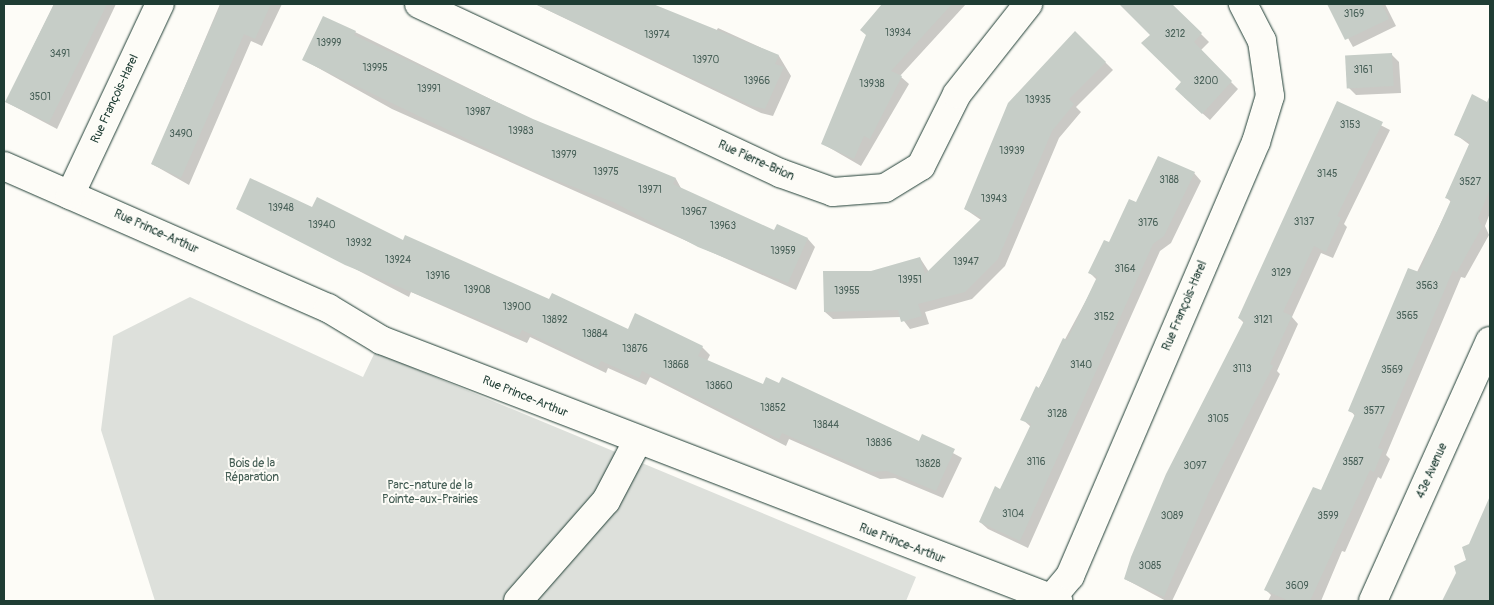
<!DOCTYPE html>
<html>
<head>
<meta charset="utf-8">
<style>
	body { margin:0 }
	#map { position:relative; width:1494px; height:605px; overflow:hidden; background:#fdfcf7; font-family:Pangolin,sans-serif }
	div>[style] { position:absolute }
	.green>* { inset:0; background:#dde0db }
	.shadow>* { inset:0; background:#0003 }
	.building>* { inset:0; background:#c6cdc7; transform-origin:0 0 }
	.roads { filter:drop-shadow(0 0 1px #1f3d34) drop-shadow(0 0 1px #1f3d34) }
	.minor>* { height:28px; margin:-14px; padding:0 14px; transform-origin:14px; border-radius:14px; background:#fdfcf7 }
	span { translate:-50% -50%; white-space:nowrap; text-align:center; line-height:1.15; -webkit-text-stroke:4px #fdfcf7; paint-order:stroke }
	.number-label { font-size:10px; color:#496159 }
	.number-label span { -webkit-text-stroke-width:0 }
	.street-label { font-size:12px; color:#1f3d34 }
	.park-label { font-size:12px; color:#455e55 }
	.frame { position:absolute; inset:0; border:5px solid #1f3d34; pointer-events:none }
</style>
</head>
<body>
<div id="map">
	<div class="green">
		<i style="clip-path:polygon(190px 297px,363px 377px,375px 352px,916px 577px,906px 601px,155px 601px,101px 430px,113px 336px)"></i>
	</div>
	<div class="shadow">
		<i style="clip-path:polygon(54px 4px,116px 4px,57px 129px,6px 102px)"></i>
		<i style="clip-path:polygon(220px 4px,282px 4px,262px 46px,251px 41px,189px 185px,152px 164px)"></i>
		<i style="clip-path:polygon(535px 4px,644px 4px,715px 33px,718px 28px,779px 56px,791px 76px,773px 116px,761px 113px)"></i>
		<i style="clip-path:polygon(886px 4px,966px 4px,900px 76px,909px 84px,861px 166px,823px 144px,867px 35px,862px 30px)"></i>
		<i style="clip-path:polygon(1121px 4px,1171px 4px,1209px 42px,1200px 51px,1238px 89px,1210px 120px,1184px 97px,1183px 82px,1152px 35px)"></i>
		<i style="clip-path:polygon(1329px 4px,1385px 4px,1396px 26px,1353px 47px)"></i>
		<i style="clip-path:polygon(355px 32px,533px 120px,676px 179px,682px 190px,775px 232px,778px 226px,808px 239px,815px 247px,796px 290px,392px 109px,304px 60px)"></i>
		<i style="clip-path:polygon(1075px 32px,1113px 70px,1076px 107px,1081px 112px,1059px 138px,1005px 266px,972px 299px,925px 312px,929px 324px,910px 329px,901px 317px,833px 319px,825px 312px,871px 272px,920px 258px,929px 272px,981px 220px,965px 209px)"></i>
		<i style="clip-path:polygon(1392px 55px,1399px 62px,1401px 93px,1356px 95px,1348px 87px)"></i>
		<i style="clip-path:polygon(1472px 96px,1490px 104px,1490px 213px,1485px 226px,1489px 235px,1465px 278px,1461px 277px,1386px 455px,1390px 459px,1381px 479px,1378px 477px,1345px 552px,1342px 551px,1321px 601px,1268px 601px,1271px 595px,1266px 590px,1322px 492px,1355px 416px,1350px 410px,1451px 202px,1446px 197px,1470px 145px,1455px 134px)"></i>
		<i style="clip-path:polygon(1338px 103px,1390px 130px,1344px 224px,1347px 227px,1333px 258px,1321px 253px,1292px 317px,1298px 324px,1277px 371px,1280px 374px,1172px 601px,1166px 601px,1125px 579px,1244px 323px,1239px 318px)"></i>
		<i style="clip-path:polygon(1194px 173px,1201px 181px,1171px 243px,1160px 251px,1028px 548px,988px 529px,980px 522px,1001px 490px,1031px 427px,1022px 419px,1097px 280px,1090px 273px,1136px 204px)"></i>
		<i style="clip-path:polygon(238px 208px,313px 208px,628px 331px,702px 347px,710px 355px,707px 361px,764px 386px,919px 442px,922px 436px,962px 458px,943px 498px,895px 478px,880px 479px,789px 439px,786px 446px,650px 377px,646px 385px,608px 368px,606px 373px,530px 337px,527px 343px,411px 292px,409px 297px)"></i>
		<i style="clip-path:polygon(1485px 512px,1490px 514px,1490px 601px,1443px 601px,1467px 561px)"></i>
	</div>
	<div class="building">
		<i style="clip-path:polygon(54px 4px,107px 4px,49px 123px,5px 102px)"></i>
		<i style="clip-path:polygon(221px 4px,271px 4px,255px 39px,244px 34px,181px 178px,151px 164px)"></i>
		<i style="clip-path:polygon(535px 4px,653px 4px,779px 55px,775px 64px,784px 67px,765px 109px,752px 106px)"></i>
		<i style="clip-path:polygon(882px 4px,952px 4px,891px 71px,902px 76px,870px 139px,864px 136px,854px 159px,821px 144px,866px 35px,860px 30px)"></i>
		<i style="clip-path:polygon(1119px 4px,1172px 4px,1202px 33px,1194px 42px,1232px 81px,1202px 114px,1175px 89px,1181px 82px,1141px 43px,1150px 35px)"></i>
		<i style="clip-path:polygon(1327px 4px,1382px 4px,1389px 19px,1345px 40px)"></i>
		<i style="clip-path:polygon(323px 16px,356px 31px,354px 35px,533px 119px,676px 178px,673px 184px,774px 230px,777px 224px,808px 238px,788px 283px,698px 247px,613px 202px,542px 175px,302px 60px)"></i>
		<i style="clip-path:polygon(1075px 31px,1106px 62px,1069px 99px,1074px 104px,1052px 131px,998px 259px,965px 292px,918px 304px,922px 316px,901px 322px,898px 310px,824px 312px,823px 271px,871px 271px,920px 257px,925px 274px,982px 218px,964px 209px,1008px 103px)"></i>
		<i style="left:1392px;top:53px;width:33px;height:47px;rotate:87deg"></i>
		<i style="clip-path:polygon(1472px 94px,1487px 102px,1490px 95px,1490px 189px,1478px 218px,1482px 227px,1457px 272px,1453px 270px,1378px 448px,1383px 450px,1374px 472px,1370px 470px,1310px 601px,1289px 601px,1264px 590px,1313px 487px,1321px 490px,1355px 414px,1348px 411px,1408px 268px,1419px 272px,1451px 200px,1445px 198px,1470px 142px,1454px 135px)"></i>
		<i style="clip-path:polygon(1337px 101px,1383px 122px,1337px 216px,1341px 218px,1326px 252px,1314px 246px,1283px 312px,1292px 316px,1270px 364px,1273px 366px,1209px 492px,1164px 597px,1124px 579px,1131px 557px,1166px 474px,1244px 321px,1238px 318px)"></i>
		<i style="clip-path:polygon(1158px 156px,1195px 172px,1164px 236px,1153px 244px,1020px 541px,979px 522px,995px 486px,1000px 489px,1031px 424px,1020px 420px,1036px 386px,1039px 388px,1063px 338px,1067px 340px,1097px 277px,1088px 273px,1104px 240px,1109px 242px,1129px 199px,1136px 202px)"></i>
		<i style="clip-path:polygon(250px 178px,312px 207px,317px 197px,403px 240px,405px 235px,549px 299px,552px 293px,628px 329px,635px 313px,703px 346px,698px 356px,763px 384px,766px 377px,779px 383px,782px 377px,919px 441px,922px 434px,955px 449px,936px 491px,887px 471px,871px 472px,782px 433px,779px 439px,642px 371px,639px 378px,601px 361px,598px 367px,522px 330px,519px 336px,345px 265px,236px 209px)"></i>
		<i style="clip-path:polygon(1490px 496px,1490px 601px,1442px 601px,1456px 573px,1454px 566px,1466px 560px,1462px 547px,1469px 544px)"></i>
	</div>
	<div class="roads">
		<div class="minor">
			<i style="left:419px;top:4px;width:399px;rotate:25.1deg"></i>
			<i style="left:780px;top:173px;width:56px;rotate:19.7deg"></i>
			<i style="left:833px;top:192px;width:52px;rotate:-4.4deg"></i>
			<i style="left:885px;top:188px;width:42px;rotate:-31.4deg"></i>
			<i style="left:921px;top:166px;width:80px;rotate:-63.4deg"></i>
			<i style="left:957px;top:94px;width:115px;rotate:-51.7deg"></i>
			<i style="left:4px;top:166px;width:354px;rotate:23.7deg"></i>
			<i style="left:328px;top:308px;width:62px;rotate:31.1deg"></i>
			<i style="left:381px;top:340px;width:726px;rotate:21.08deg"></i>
			<i style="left:70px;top:195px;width:211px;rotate:-64.8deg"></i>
			<i style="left:518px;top:601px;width:133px;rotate:-48.7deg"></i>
			<i style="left:606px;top:501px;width:67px;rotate:-62.3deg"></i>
			<i style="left:1049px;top:601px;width:33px;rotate:-50deg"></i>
			<i style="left:1070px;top:576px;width:472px;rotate:-66.8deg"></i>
			<i style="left:1256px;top:142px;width:48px;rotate:-73.1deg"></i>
			<i style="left:1270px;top:96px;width:56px;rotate:-98.3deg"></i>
			<i style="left:1262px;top:41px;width:42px;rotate:-117.2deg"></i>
			<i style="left:1373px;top:601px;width:285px;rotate:-65.8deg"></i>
		</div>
	</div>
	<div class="number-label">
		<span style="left:1354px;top:15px">3169</span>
		<span style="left:898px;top:34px">13934</span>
		<span style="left:1175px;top:35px">3212</span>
		<span style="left:657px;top:36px">13974</span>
		<span style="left:329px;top:44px">13999</span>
		<span style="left:60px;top:55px">3491</span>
		<span style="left:706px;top:61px">13970</span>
		<span style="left:375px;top:69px">13995</span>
		<span style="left:1363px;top:71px">3161</span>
		<span style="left:757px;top:82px">13966</span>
		<span style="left:1206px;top:82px">3200</span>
		<span style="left:872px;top:85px">13938</span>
		<span style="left:429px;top:90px">13991</span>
		<span style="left:40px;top:98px">3501</span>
		<span style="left:1038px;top:101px">13935</span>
		<span style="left:478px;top:113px">13987</span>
		<span style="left:1350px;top:126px">3153</span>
		<span style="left:521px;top:132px">13983</span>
		<span style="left:181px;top:135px">3490</span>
		<span style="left:1012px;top:152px">13939</span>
		<span style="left:564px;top:156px">13979</span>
		<span style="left:606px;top:173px">13975</span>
		<span style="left:1327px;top:175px">3145</span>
		<span style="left:1169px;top:181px">3188</span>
		<span style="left:1470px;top:183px">3527</span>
		<span style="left:650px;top:191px">13971</span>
		<span style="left:994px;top:200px">13943</span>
		<span style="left:281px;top:209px">13948</span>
		<span style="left:694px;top:213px">13967</span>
		<span style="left:1304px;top:223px">3137</span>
		<span style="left:1148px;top:224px">3176</span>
		<span style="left:322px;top:226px">13940</span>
		<span style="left:723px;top:227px">13963</span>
		<span style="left:359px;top:244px">13932</span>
		<span style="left:783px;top:252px">13959</span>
		<span style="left:398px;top:261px">13924</span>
		<span style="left:966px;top:263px">13947</span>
		<span style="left:1125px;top:270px">3164</span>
		<span style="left:1281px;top:274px">3129</span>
		<span style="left:438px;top:277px">13916</span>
		<span style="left:910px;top:281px">13951</span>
		<span style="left:1427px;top:287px">3563</span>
		<span style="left:477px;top:291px">13908</span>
		<span style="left:847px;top:292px">13955</span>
		<span style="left:517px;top:308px">13900</span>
		<span style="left:1407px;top:317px">3565</span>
		<span style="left:1104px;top:318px">3152</span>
		<span style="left:555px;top:321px">13892</span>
		<span style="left:1263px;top:321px">3121</span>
		<span style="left:595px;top:335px">13884</span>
		<span style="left:635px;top:350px">13876</span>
		<span style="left:676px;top:366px">13868</span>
		<span style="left:1081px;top:366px">3140</span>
		<span style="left:1242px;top:370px">3113</span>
		<span style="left:1392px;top:371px">3569</span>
		<span style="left:719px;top:387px">13860</span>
		<span style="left:773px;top:409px">13852</span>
		<span style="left:1374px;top:412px">3577</span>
		<span style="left:1057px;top:415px">3128</span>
		<span style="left:1218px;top:420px">3105</span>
		<span style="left:826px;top:426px">13844</span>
		<span style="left:879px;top:444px">13836</span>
		<span style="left:1036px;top:463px">3116</span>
		<span style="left:1353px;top:463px">3587</span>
		<span style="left:928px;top:465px">13828</span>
		<span style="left:1195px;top:467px">3097</span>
		<span style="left:1013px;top:515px">3104</span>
		<span style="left:1172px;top:517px">3089</span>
		<span style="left:1328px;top:517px">3599</span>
		<span style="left:1150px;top:567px">3085</span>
		<span style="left:1297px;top:587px">3609</span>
	</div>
	<div class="street-label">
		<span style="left:115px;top:99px;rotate:-65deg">Rue François-Harel</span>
		<span style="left:756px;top:161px;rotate:24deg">Rue Pierre-Brion</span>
		<span style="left:156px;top:232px;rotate:24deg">Rue Prince-Arthur</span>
		<span style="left:1185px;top:306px;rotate:-67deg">Rue François-Harel</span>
		<span style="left:525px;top:397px;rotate:22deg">Rue Prince-Arthur</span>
		<span style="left:1432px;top:471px;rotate:-66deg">43e Avenue</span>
		<span style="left:902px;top:544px;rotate:21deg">Rue Prince-Arthur</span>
	</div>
	<div class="park-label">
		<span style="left:252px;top:471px">Bois de la<br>Réparation</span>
		<span style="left:430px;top:493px">Parc-nature de la<br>Pointe-aux-Prairies</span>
	</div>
	<div class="frame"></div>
</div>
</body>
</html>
